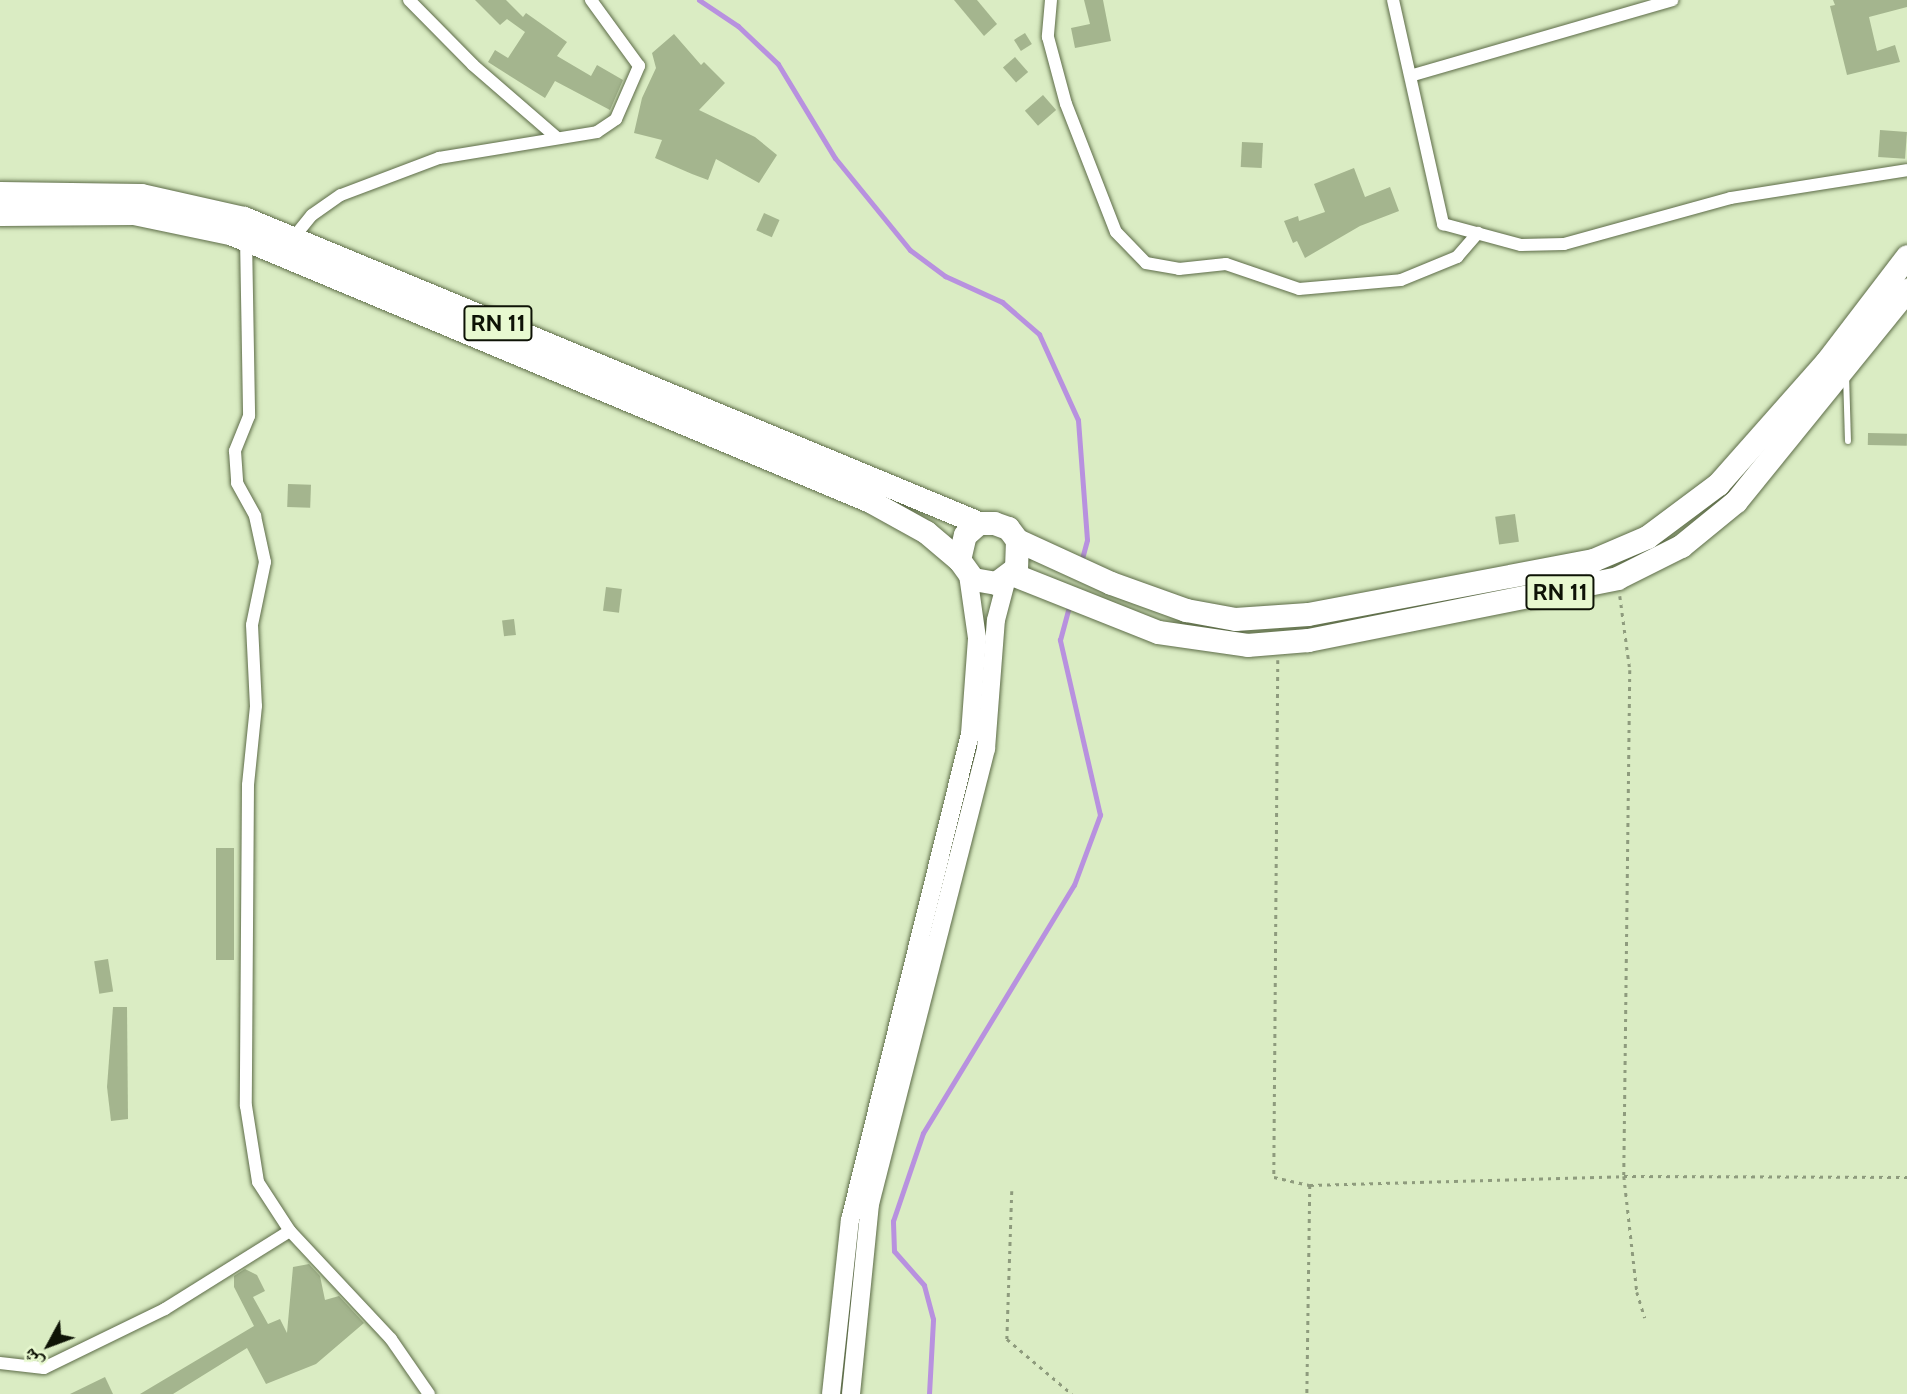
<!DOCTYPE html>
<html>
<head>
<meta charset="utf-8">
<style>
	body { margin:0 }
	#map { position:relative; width:1907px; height:1394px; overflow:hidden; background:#daecc3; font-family:Cabin,"Noto Naskh Arabic",sans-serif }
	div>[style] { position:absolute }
	.stream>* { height:5px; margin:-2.5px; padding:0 2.5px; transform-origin:2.5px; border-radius:2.5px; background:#b891df }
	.building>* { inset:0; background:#a4b58e; transform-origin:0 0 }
	.path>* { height:2.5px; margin-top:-1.25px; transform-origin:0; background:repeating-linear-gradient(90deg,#8e9b7d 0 3.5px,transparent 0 8.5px) }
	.roads { filter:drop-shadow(0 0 2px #5d6c48) drop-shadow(0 0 2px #5d6c48) }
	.lane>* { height:6px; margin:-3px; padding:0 3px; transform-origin:3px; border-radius:3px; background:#fff }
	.street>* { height:12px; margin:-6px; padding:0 6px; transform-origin:6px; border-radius:6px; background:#fff }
	.secondary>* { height:18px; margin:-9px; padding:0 9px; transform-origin:9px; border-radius:9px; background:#fff }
	.highway>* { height:23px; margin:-11.5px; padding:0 11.5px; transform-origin:11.5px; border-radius:11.5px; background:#fff }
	span { translate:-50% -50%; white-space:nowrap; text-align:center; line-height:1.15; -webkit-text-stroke:5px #e8f9d0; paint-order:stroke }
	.shield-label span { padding:2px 5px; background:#e8f9d0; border:2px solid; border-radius:5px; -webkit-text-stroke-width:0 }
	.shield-label { font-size:24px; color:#0e1306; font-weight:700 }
	.north { position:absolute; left:14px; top:1310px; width:70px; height:70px; -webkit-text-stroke:5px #e8f9d0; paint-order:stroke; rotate:229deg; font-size:19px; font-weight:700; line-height:28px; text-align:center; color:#0e1306 }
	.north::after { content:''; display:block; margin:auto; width:24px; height:32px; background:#0e1306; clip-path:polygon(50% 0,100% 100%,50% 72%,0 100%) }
</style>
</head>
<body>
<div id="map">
	<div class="stream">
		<i style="left:699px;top:0;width:47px;rotate:33.7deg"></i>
		<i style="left:738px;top:26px;width:55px;rotate:43.5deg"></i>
		<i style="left:778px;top:64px;width:110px;rotate:58.8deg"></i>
		<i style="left:835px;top:158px;width:119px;rotate:50.8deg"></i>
		<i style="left:910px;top:250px;width:44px;rotate:36.6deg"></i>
		<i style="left:945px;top:276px;width:63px;rotate:24.5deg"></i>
		<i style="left:1002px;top:302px;width:49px;rotate:40.9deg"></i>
		<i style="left:1039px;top:334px;width:94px;rotate:65.6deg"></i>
		<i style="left:1078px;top:420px;width:120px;rotate:85.7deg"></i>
		<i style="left:1087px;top:540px;width:24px;rotate:105deg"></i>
		<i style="left:929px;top:1394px;width:75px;rotate:-86.9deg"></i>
		<i style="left:933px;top:1319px;width:35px;rotate:-105deg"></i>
		<i style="left:924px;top:1285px;width:45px;rotate:-131.4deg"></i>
		<i style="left:894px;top:1251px;width:30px;rotate:-92deg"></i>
		<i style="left:893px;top:1221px;width:93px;rotate:-71.2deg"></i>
		<i style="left:923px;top:1133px;width:290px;rotate:-58.7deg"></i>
		<i style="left:1074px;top:885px;width:75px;rotate:-69.6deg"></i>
		<i style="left:1100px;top:815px;width:180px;rotate:-102.9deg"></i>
		<i style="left:1060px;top:640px;width:38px;rotate:-75deg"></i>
	</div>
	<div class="building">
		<i style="clip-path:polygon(475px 0,506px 0,523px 17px,526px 13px,567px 42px,557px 56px,591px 76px,597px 65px,623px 80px,610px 110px,555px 81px,545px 98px,488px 62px,495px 50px,508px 58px,525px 32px,507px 19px,500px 25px)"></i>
		<i style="clip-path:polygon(954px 0,977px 0,997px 24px,984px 36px)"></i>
		<i style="clip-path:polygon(1084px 0,1103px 0,1111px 41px,1075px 48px,1071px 28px,1090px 24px)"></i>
		<i style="clip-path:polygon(1833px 0,1907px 0,1907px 7px,1869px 17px,1877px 51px,1895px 45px,1900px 62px,1847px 75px,1830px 6px,1835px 5px)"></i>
		<i style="left:1025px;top:33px;width:13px;height:13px;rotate:58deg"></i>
		<i style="clip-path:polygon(674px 34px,701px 65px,704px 62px,725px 83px,699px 110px,755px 137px,777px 155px,759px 183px,716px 159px,708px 180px,692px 174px,655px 158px,662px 140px,634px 133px,642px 98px,656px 68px,652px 53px)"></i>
		<i style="left:1015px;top:57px;width:20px;height:16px;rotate:49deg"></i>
		<i style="left:1043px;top:95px;width:20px;height:24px;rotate:49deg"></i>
		<i style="left:1880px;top:130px;width:27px;height:27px;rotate:4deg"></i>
		<i style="left:1242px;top:142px;width:21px;height:25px;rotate:3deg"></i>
		<i style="clip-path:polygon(1354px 168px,1365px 197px,1390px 187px,1399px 211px,1360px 226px,1305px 258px,1297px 241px,1293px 243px,1284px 221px,1298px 216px,1299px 221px,1325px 212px,1314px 184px)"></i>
		<i style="left:764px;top:213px;width:17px;height:19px;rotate:24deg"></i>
		<i style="left:1868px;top:433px;width:39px;height:12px;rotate:1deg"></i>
		<i style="left:288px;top:484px;width:23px;height:23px;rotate:2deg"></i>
		<i style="left:1515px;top:514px;width:28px;height:20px;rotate:82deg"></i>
		<i style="left:606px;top:587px;width:16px;height:24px;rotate:7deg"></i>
		<i style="left:514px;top:619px;width:16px;height:12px;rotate:83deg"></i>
		<i style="left:216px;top:848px;width:18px;height:112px"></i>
		<i style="left:108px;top:959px;width:33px;height:14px;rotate:81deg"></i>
		<i style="clip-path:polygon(113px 1007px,127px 1007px,128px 1119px,111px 1121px,107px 1087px)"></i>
		<i style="clip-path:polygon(309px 1264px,320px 1276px,325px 1300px,339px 1296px,364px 1323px,316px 1364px,266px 1384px,247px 1348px,173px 1394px,140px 1394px,254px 1326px,234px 1287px,234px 1276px,245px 1269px,257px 1275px,265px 1291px,253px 1297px,268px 1324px,280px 1319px,287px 1333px,293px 1267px)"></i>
		<i style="clip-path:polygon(105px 1377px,113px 1394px,70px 1394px)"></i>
	</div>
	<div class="path">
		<i style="left:1620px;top:596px;width:75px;rotate:82.3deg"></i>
		<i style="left:1630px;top:670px;width:506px;rotate:90.68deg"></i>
		<i style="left:1624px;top:1176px;width:117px;rotate:83.6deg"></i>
		<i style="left:1637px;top:1292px;width:27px;rotate:73deg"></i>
		<i style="left:1278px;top:660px;width:517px;rotate:90.44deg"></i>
		<i style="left:1274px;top:1177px;width:37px;rotate:13deg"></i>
		<i style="left:1310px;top:1185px;width:209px;rotate:90.8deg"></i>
		<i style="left:1310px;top:1185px;width:314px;rotate:-1.6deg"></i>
		<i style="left:1624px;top:1176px;width:283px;rotate:0.2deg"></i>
		<i style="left:1012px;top:1191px;width:148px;rotate:91.9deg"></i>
		<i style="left:1007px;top:1339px;width:85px;rotate:40.2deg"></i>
	</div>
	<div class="roads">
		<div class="lane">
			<i style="left:1846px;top:374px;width:67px;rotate:88.3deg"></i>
		</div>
		<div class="street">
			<i style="left:409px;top:0;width:91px;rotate:45.4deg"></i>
			<i style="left:473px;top:65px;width:110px;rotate:40.9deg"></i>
			<i style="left:1051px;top:0;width:37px;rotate:95deg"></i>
			<i style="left:1048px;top:37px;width:69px;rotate:75deg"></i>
			<i style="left:1066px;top:104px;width:137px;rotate:68.7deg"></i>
			<i style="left:1116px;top:232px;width:43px;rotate:45.9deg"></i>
			<i style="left:1146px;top:263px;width:34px;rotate:10deg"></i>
			<i style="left:1179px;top:269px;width:47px;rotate:-6.1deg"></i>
			<i style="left:1226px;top:264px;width:77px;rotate:18.9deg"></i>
			<i style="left:1299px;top:289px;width:102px;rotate:-5deg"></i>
			<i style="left:1401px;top:280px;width:61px;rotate:-22.3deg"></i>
			<i style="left:1457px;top:257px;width:32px;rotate:-49deg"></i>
			<i style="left:1393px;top:0;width:230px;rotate:77.4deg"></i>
			<i style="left:1443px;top:224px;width:81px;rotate:15.1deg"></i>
			<i style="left:1521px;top:245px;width:43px;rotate:-1.3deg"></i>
			<i style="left:1564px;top:244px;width:173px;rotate:-15.4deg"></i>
			<i style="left:1731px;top:198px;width:178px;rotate:-9deg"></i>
			<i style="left:1413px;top:75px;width:270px;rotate:-16.1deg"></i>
			<i style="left:294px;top:237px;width:28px;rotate:-51deg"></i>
			<i style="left:312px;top:215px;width:35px;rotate:-35deg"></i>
			<i style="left:341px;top:195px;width:105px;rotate:-20.7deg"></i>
			<i style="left:439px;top:158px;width:160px;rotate:-9.3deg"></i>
			<i style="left:597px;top:132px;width:23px;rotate:-34deg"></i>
			<i style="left:616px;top:119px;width:58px;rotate:-66.5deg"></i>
			<i style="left:639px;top:66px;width:82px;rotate:-126deg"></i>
			<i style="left:246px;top:238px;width:178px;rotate:89deg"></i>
			<i style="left:249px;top:416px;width:38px;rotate:112deg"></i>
			<i style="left:235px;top:451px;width:32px;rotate:86deg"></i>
			<i style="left:237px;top:483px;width:38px;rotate:61deg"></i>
			<i style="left:255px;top:516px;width:47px;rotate:77.7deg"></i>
			<i style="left:265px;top:562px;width:64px;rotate:101.7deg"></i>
			<i style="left:252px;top:625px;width:81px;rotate:87.2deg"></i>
			<i style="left:256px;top:706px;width:79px;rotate:95.8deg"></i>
			<i style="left:248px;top:785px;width:321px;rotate:90.4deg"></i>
			<i style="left:246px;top:1106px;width:77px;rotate:81deg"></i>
			<i style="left:258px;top:1182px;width:59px;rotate:56.9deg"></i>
			<i style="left:290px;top:1231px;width:148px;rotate:46.9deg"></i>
			<i style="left:391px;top:1339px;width:67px;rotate:55.4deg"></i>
			<i style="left:0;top:1363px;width:44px;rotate:6.5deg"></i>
			<i style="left:44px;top:1368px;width:135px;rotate:-26deg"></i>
			<i style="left:165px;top:1309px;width:147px;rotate:-32deg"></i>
		</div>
		<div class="secondary">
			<i style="left:831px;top:1394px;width:175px;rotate:-83.8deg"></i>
			<i style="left:850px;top:1220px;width:501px;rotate:-76.13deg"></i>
			<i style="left:970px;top:734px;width:96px;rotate:-85.8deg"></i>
			<i style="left:977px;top:638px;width:64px;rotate:-98.1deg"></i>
			<i style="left:851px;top:1394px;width:191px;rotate:-84.3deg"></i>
			<i style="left:870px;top:1204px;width:470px;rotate:-75.7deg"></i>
			<i style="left:986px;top:749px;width:129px;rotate:-85.6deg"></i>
			<i style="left:996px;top:620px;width:43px;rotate:-75.3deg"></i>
		</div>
		<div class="highway">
			<i style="left:0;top:193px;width:141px;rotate:0.8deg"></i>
			<i style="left:141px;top:195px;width:106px;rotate:12.6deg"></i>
			<i style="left:244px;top:218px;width:796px;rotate:22.54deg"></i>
			<i style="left:0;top:214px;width:134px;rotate:-0.4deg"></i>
			<i style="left:134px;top:213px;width:98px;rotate:11.8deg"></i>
			<i style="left:230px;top:233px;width:694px;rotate:22.72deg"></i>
			<i style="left:870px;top:501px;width:64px;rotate:29deg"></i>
			<i style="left:926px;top:532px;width:43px;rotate:40.3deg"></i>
			<i style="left:1017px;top:540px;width:28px;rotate:92deg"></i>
			<i style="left:1016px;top:568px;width:25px;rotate:143deg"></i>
			<i style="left:996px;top:583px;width:23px;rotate:-170deg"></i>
			<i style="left:973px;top:579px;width:24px;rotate:-126deg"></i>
			<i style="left:959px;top:560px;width:26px;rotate:-77deg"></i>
			<i style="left:965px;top:535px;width:18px;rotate:-41deg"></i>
			<i style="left:979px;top:523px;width:15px"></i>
			<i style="left:994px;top:523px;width:15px;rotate:20deg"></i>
			<i style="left:1008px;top:528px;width:15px;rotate:53deg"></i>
			<i style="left:1017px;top:540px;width:103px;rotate:24.6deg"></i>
			<i style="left:1111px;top:583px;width:80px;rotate:19.8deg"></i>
			<i style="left:1186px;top:610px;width:50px;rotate:10.4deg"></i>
			<i style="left:1235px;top:619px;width:73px;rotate:-3.9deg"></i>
			<i style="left:1308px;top:614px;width:290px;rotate:-10.7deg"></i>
			<i style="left:1593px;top:560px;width:59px;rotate:-23.1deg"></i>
			<i style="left:1647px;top:537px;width:89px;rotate:-36.7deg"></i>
			<i style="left:1718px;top:484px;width:163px;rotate:-48.5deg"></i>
			<i style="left:1826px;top:362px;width:133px;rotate:-52.6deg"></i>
			<i style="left:1012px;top:574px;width:157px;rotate:21.7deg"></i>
			<i style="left:1158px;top:632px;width:90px;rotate:8.3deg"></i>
			<i style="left:1247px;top:645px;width:61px;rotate:-4.7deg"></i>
			<i style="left:1308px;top:640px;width:315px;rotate:-11.3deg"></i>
			<i style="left:1617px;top:578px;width:72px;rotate:-26.6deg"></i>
			<i style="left:1681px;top:546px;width:71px;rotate:-39.3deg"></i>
			<i style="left:1736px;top:501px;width:272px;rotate:-51deg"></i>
		</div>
	</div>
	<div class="shield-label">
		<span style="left:498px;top:323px">RN 11</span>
		<span style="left:1560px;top:592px">RN 11</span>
	</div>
	<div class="north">ش</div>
</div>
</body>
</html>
